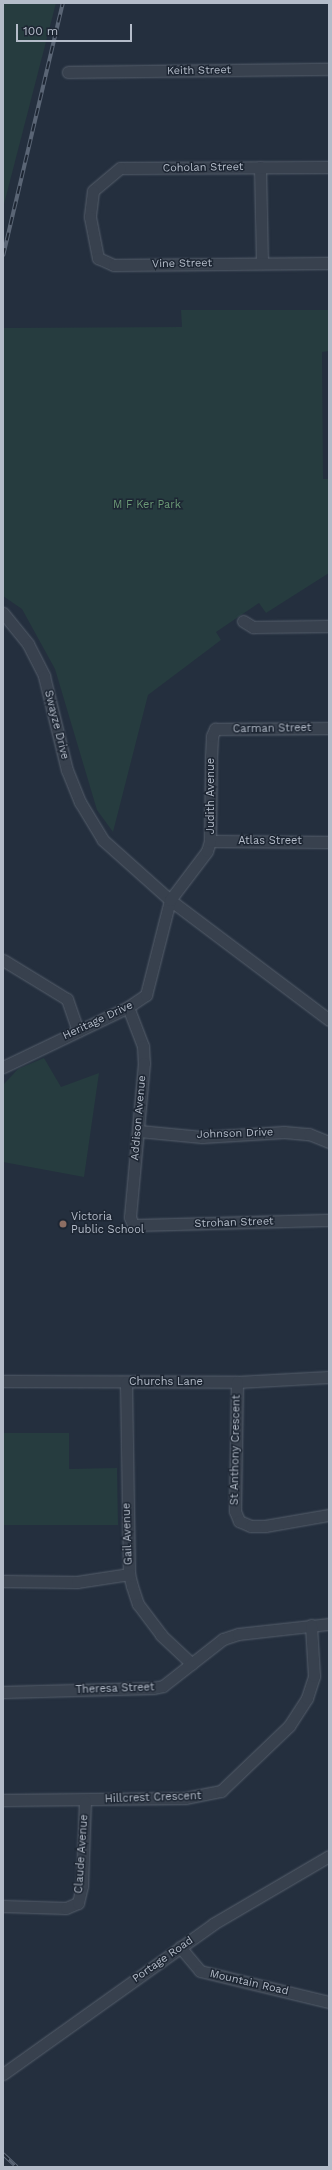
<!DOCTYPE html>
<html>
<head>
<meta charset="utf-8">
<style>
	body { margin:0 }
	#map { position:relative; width:332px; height:2170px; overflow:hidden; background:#242f3e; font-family:"Work Sans",sans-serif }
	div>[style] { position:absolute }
	.green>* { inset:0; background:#263c3f }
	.roads { filter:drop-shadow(0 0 1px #565f6c) drop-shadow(0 0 1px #565f6c) }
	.minor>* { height:11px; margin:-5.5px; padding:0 5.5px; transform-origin:5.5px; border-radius:5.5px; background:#38414e }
	.rail>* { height:4px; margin-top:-2px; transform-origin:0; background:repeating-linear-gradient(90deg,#1d2633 0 8px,#5a6575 0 16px); box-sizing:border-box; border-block:1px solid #5a6575 }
	.dots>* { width:11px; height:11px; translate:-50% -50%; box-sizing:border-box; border:2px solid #1d2633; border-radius:50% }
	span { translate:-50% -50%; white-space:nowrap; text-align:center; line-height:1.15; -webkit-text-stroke:3px #1d2633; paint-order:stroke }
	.street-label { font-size:11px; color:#b4bcc9 }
	.park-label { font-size:11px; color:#6b9a76 }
	.poi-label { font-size:11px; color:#b4bcc9 }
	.left { translate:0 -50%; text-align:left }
	.frame { position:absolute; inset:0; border:4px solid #b4bcc9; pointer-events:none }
	.scale { position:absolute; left:16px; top:24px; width:116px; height:18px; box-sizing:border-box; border:2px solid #b4bcc9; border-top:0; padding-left:5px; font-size:12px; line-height:14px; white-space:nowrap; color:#b4bcc9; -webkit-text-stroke:3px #1d2633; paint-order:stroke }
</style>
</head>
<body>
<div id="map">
	<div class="green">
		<i style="clip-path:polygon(3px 3px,56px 3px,3px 208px)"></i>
		<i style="clip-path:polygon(181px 310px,329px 310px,329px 351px,322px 352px,323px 479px,329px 479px,329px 573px,266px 613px,259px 603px,216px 632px,221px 640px,148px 695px,113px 832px,97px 810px,55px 669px,22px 609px,3px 596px,3px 328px,182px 327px)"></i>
		<i style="clip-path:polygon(44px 1058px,61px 1087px,99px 1073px,84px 1177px,3px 1162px,3px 1085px,18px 1069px)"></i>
		<i style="clip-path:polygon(3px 1433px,69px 1433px,69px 1469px,117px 1468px,118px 1525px,3px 1525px)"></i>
	</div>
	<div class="roads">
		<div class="minor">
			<i style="left:68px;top:72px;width:261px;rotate:-0.7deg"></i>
			<i style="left:260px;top:167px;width:96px;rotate:88.8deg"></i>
			<i style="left:329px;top:167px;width:209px;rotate:179.7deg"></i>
			<i style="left:120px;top:168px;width:35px;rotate:140deg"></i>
			<i style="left:93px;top:191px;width:26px;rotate:97deg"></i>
			<i style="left:90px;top:217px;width:42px;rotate:79deg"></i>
			<i style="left:98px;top:258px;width:17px;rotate:24deg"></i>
			<i style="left:114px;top:265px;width:215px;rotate:-0.5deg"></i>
			<i style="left:3px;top:613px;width:40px;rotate:51deg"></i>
			<i style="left:28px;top:644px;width:36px;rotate:63deg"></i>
			<i style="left:44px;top:676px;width:97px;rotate:76.3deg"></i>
			<i style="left:67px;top:770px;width:35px;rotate:68deg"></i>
			<i style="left:80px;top:802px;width:44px;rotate:58.8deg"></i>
			<i style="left:103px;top:840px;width:90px;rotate:41.8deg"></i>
			<i style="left:170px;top:900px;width:199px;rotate:37deg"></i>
			<i style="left:243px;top:621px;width:12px;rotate:31deg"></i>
			<i style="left:253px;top:627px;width:76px;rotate:-0.8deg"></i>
			<i style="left:210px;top:841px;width:119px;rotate:0.5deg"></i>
			<i style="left:3px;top:960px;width:75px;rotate:31.4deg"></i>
			<i style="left:67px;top:999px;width:34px;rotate:71deg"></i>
			<i style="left:128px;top:1007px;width:42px;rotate:69deg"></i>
			<i style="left:143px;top:1046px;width:17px;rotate:87deg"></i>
			<i style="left:144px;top:1063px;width:155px;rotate:95.2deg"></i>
			<i style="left:130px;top:1217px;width:9px;rotate:69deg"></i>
			<i style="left:133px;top:1225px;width:196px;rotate:-1.5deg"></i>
			<i style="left:3px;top:1067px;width:139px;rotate:-25.6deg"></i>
			<i style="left:128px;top:1007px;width:22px;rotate:-34deg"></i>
			<i style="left:146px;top:995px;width:98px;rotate:-75.8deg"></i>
			<i style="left:170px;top:900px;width:61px;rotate:-52.9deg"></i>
			<i style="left:207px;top:851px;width:10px;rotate:-73deg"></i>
			<i style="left:210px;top:841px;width:84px;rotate:-89.3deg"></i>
			<i style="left:211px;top:757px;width:21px;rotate:-87deg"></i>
			<i style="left:212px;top:736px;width:8px;rotate:-67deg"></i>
			<i style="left:215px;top:729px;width:114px;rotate:-0.5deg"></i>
			<i style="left:139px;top:1131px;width:63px;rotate:5.4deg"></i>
			<i style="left:202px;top:1137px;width:82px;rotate:-3.5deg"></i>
			<i style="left:284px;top:1132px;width:25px;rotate:5deg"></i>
			<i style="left:309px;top:1134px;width:22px;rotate:22deg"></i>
			<i style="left:3px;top:1381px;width:234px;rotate:0.2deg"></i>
			<i style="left:237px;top:1382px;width:92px;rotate:-3.1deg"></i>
			<i style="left:126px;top:1382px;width:192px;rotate:89.1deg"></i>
			<i style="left:129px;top:1574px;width:12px;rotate:76deg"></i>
			<i style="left:132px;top:1586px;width:19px;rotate:72deg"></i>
			<i style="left:138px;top:1604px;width:39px;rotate:53deg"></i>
			<i style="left:161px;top:1635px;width:42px;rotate:43.1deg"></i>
			<i style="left:237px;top:1382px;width:129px;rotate:90.9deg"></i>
			<i style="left:235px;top:1511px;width:11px;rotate:68deg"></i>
			<i style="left:239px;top:1521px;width:13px;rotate:23deg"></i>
			<i style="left:251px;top:1526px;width:14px"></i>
			<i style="left:265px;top:1526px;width:65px;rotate:-9.8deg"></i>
			<i style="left:3px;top:1581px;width:74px;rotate:0.8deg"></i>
			<i style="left:77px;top:1582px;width:53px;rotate:-8.7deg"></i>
			<i style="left:3px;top:1692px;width:150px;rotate:-1.5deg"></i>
			<i style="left:153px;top:1688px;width:10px;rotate:-11deg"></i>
			<i style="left:163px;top:1686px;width:76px;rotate:-38.1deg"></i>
			<i style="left:223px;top:1639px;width:16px;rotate:-18deg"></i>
			<i style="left:238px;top:1634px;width:92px;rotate:-6.3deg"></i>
			<i style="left:3px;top:1800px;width:182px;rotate:-0.6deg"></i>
			<i style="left:185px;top:1798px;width:37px;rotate:-11deg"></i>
			<i style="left:221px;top:1791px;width:94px;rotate:-43.7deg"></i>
			<i style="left:289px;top:1726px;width:33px;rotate:-57deg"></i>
			<i style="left:307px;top:1698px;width:23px;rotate:-72deg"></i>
			<i style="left:314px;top:1676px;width:51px;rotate:-93.4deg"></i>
			<i style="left:3px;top:1906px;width:63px;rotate:1.8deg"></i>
			<i style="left:66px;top:1908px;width:13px;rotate:-23deg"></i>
			<i style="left:78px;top:1903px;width:17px;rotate:-77deg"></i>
			<i style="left:82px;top:1886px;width:85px;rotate:-88deg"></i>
			<i style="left:180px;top:1947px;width:31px;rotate:50deg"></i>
			<i style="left:200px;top:1971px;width:133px;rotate:13.5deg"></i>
			<i style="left:3px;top:2074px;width:258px;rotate:-35.5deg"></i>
			<i style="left:213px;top:1924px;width:134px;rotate:-30.4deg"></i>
		</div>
	</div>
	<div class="rail">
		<i style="left:3px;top:256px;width:260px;rotate:-76.7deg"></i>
		<i style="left:3px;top:2154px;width:19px;rotate:43deg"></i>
	</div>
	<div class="dots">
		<i style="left:63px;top:1224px;background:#8d6e63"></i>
	</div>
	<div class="street-label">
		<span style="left:199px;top:71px;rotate:-1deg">Keith Street</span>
		<span style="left:203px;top:168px;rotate:-1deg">Coholan Street</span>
		<span style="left:182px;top:264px;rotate:-1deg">Vine Street</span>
		<span style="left:56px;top:725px;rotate:76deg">Swayze Drive</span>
		<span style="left:272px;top:729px;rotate:-1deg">Carman Street</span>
		<span style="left:211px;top:796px;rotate:-90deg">Judith Avenue</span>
		<span style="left:270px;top:841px">Atlas Street</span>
		<span style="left:98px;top:1021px;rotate:-25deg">Heritage Drive</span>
		<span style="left:139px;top:1118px;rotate:-85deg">Addison Avenue</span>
		<span style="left:235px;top:1134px;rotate:-2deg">Johnson Drive</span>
		<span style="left:234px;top:1223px;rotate:-2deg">Strohan Street</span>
		<span style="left:166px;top:1382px">Churchs Lane</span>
		<span style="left:236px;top:1450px;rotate:-89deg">St Anthony Crescent</span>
		<span style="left:128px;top:1534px;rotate:-92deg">Gail Avenue</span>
		<span style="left:115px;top:1689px;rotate:-2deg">Theresa Street</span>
		<span style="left:153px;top:1798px;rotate:-2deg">Hillcrest Crescent</span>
		<span style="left:82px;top:1854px;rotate:-86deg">Claude Avenue</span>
		<span style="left:163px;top:1960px;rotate:-35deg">Portage Road</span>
		<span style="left:249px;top:1983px;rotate:13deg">Mountain Road</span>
	</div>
	<div class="park-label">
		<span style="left:147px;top:505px">M F Ker Park</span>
	</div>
	<div class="poi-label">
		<span class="left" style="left:71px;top:1224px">Victoria<br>Public School</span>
	</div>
	<div class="frame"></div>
	<div class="scale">100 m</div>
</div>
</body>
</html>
